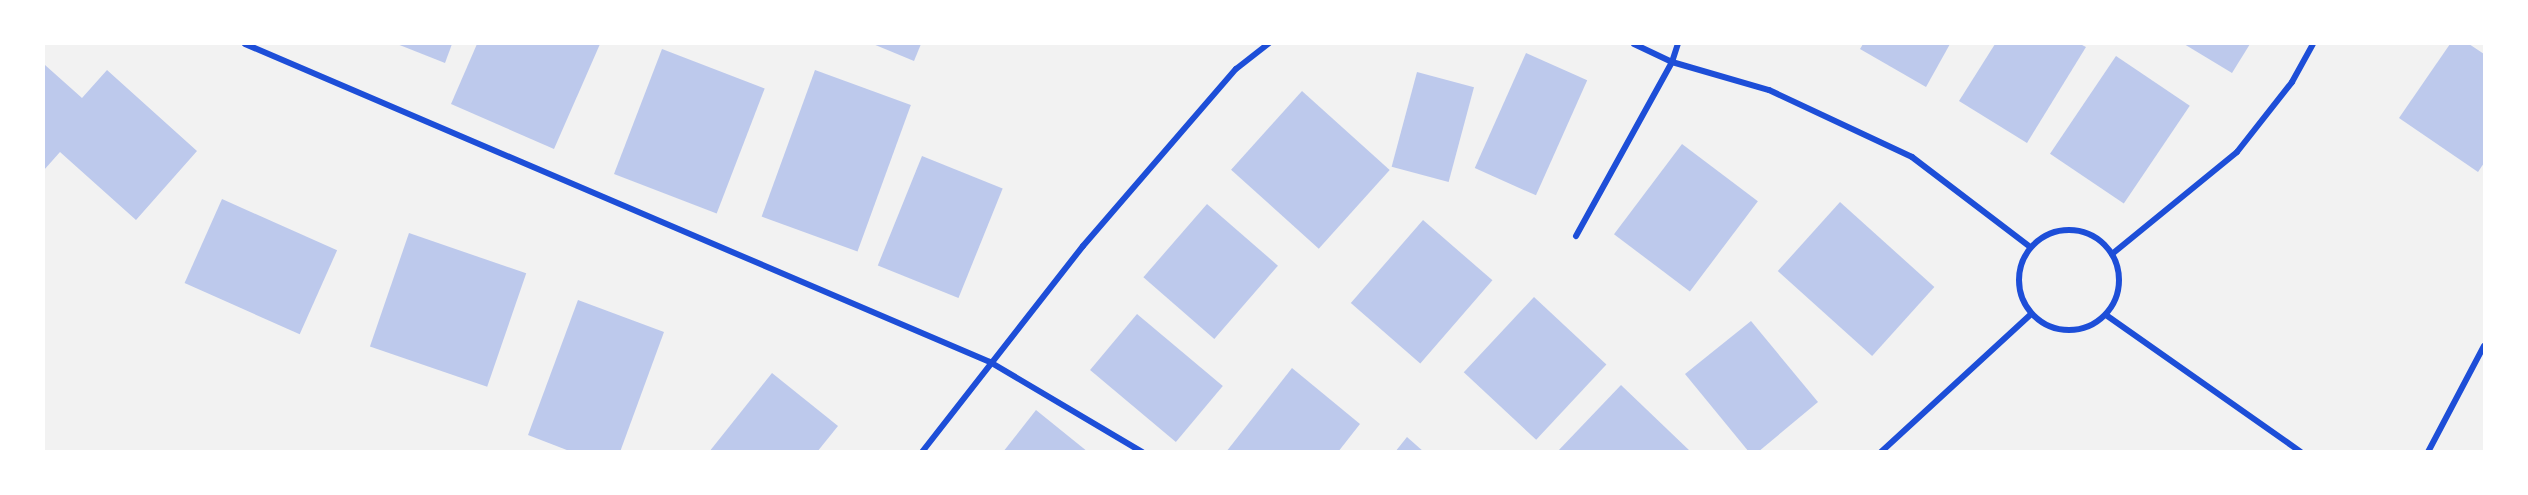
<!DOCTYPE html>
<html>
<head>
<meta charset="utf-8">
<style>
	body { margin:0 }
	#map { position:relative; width:2528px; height:495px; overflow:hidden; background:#f2f2f2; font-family:"Roboto Serif",serif }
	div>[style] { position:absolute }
	.building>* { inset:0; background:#bdc9ec; transform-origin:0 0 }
	.minor>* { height:6px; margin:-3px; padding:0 3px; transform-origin:3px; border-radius:3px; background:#1d4ed8 }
	.minor>.ring { margin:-3px; padding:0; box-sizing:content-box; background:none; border:6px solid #1d4ed8; border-radius:50% }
	span { translate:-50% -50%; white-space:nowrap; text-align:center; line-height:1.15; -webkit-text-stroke:6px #fff; paint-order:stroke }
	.frame { position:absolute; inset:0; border:45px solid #fff; pointer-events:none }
</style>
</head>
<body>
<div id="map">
	<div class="building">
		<i style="clip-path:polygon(397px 44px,452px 44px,445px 63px)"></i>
		<i style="clip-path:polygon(477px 44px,600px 44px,554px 149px,451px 104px)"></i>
		<i style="clip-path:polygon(873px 44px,921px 44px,914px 61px)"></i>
		<i style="clip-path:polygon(1863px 44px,1950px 44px,1926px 87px,1860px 49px)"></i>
		<i style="clip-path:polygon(1995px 44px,2080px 44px,2086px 47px,2027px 143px,1959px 101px)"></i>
		<i style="clip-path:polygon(2184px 44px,2250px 44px,2232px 73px)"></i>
		<i style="clip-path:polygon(2450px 44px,2469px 44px,2484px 54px,2484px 163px,2478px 172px,2399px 118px)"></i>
		<i style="left:662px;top:49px;width:110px;height:134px;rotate:21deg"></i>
		<i style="left:1526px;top:53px;width:67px;height:126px;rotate:24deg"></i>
		<i style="left:2116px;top:56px;width:89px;height:118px;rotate:34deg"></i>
		<i style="clip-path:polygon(45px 65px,82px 98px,107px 70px,197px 151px,136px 220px,60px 152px,44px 170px)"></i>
		<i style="left:815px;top:70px;width:102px;height:156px;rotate:20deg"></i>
		<i style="left:1417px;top:72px;width:59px;height:98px;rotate:15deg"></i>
		<i style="left:1302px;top:91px;width:118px;height:106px;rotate:42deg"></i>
		<i style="left:1682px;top:144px;width:95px;height:113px;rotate:37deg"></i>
		<i style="left:922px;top:156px;width:87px;height:118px;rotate:22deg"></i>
		<i style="left:222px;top:199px;width:126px;height:92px;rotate:24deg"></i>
		<i style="left:1840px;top:202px;width:127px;height:93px;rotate:42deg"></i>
		<i style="left:1207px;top:204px;width:94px;height:97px;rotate:41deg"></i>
		<i style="left:1423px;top:220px;width:92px;height:110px;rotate:41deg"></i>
		<i style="left:409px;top:233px;width:124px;height:120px;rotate:19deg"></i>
		<i style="left:1534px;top:297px;width:99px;height:103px;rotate:43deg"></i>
		<i style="clip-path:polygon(578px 300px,664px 332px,620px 452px,572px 452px,528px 435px)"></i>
		<i style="left:1137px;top:314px;width:112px;height:73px;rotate:40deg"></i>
		<i style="clip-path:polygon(1751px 321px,1818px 402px,1758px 452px,1749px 452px,1685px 374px)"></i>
		<i style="clip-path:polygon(1292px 368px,1360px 424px,1338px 452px,1226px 452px)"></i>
		<i style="clip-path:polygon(772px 373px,838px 426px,817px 452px,709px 452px)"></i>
		<i style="clip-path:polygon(1621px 385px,1691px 452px,1557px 452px)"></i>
		<i style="clip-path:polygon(1036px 410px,1088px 452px,1003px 452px)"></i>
		<i style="clip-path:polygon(1407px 437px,1424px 452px,1395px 452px)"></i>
	</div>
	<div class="minor">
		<i style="left:245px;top:44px;width:810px;rotate:23.12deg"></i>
		<i style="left:990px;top:362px;width:177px;rotate:30.6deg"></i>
		<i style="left:1634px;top:44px;width:42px;rotate:25.3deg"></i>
		<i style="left:1672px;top:62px;width:101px;rotate:16.1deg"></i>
		<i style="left:1769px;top:90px;width:158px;rotate:25.1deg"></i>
		<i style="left:1912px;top:157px;width:148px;rotate:37.3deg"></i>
		<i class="ring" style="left:2019px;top:230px;width:94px;height:94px"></i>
		<i style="left:1576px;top:236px;width:199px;rotate:-61.1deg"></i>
		<i style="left:1672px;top:62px;width:19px;rotate:-72deg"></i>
		<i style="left:2112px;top:254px;width:161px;rotate:-39.2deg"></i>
		<i style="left:2237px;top:152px;width:89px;rotate:-51.8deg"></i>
		<i style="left:2292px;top:82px;width:43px;rotate:-61.1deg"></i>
		<i style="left:2106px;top:315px;width:238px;rotate:35.1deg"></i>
		<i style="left:922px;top:452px;width:261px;rotate:-52deg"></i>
		<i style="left:1083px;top:246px;width:234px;rotate:-49.2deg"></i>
		<i style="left:1236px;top:69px;width:41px;rotate:-38deg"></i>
		<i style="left:1881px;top:452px;width:204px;rotate:-42.6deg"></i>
		<i style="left:2428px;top:452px;width:120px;rotate:-62.2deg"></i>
	</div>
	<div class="frame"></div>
</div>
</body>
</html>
